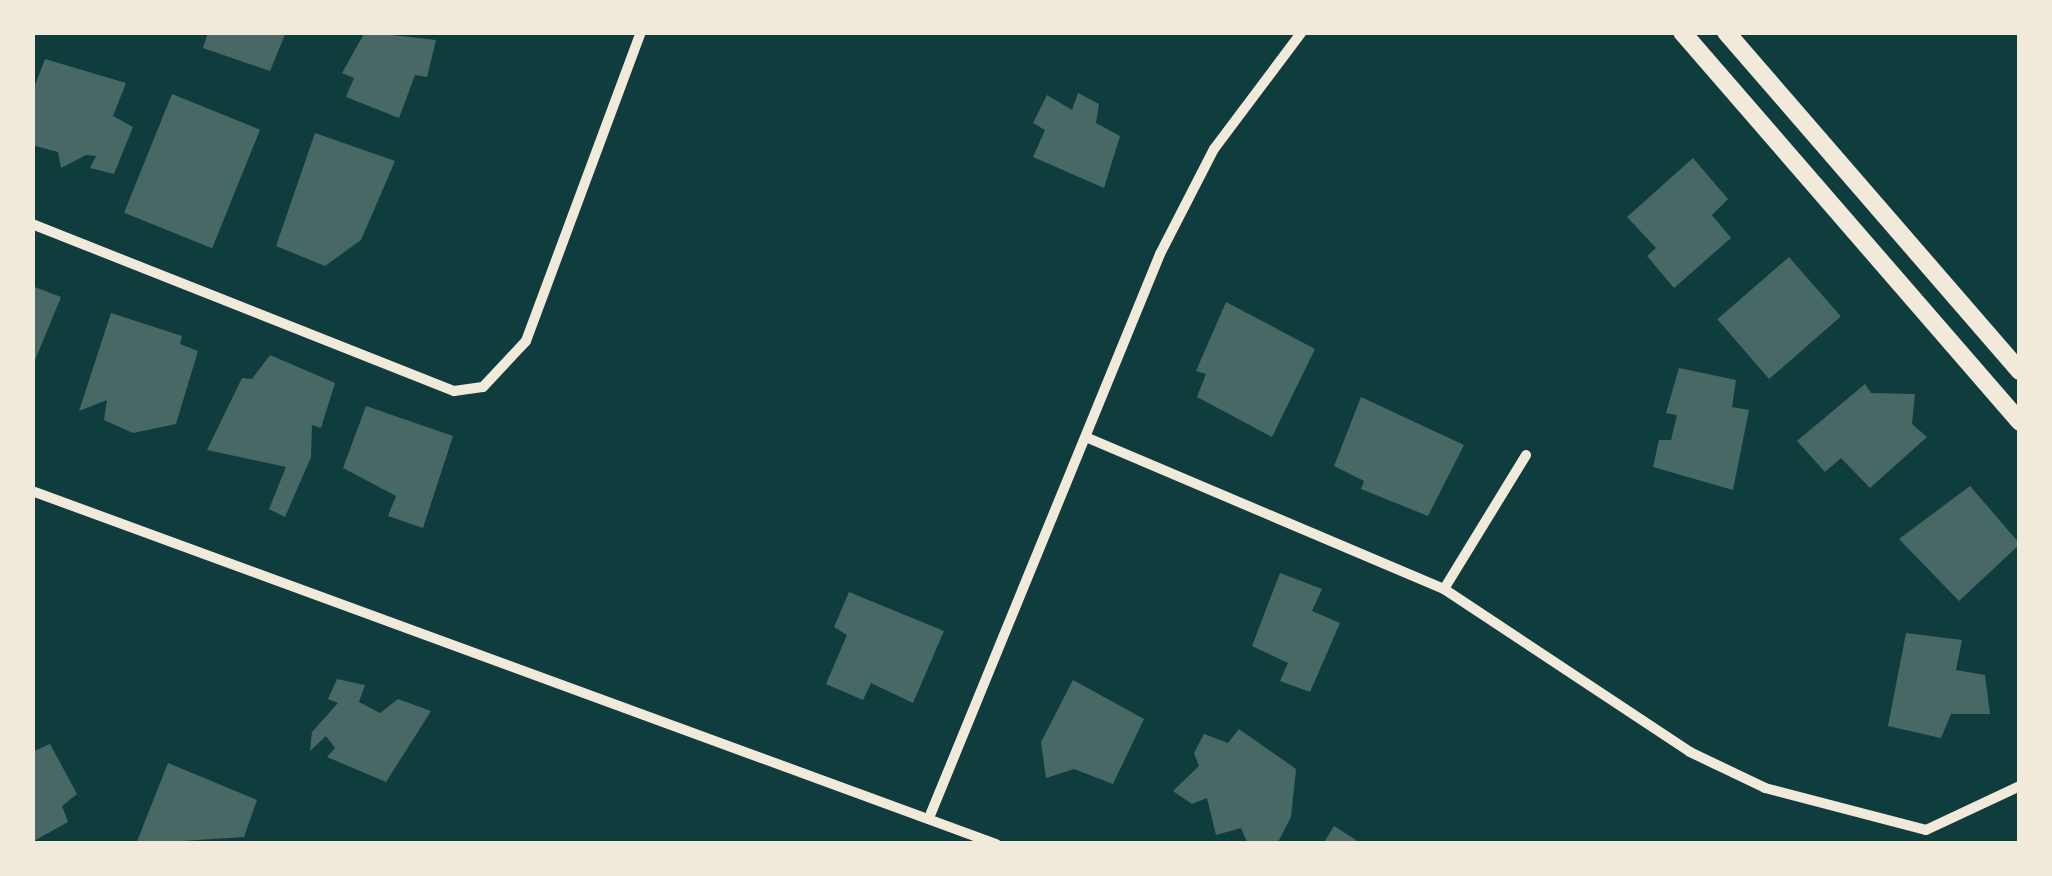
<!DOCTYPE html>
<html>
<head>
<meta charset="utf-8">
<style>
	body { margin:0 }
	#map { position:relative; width:2052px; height:876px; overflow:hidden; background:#0f3d3e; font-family:"Space Grotesk",sans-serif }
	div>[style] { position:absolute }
	.building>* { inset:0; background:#486865; transform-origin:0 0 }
	.minor>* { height:10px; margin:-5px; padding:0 5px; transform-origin:5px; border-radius:5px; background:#f1e9da }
	.tertiary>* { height:18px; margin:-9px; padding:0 9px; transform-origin:9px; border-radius:9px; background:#f1e9da }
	span { translate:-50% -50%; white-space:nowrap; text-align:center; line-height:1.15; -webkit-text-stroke:9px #f1e9da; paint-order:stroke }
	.frame { position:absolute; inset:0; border:35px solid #f1e9da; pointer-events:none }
</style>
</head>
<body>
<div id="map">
	<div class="building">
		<i style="clip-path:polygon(208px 32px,286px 32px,270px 71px,203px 48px)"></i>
		<i style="clip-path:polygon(365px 32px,436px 40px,427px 77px,415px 75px,399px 118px,346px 97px,354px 78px,342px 73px)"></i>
		<i style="clip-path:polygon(45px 59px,126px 83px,113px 116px,133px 127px,114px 174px,90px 168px,96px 156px,86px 155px,61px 168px,58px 152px,32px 145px,32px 93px)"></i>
		<i style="clip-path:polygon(1078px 93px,1099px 104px,1096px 123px,1120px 136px,1104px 188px,1033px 157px,1045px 130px,1033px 123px,1047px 95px,1072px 110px)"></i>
		<i style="left:172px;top:94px;width:95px;height:128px;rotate:22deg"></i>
		<i style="clip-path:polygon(315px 133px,395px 161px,361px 240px,325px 266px,276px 246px)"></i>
		<i style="clip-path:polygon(1693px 158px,1728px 199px,1712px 215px,1731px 238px,1674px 288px,1647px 256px,1656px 248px,1627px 217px)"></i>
		<i style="left:1789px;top:257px;width:79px;height:95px;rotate:49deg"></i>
		<i style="clip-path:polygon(32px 286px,61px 297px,33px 365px,32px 365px)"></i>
		<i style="clip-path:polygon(1226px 302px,1315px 349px,1272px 437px,1197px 397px,1206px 374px,1196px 371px)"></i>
		<i style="clip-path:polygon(111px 313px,182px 336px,180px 344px,198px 351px,176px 424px,133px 433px,104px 420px,107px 400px,79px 411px)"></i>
		<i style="clip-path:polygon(270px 355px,335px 383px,321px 428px,312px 425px,311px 457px,285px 517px,269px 509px,286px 467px,207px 450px,242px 378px,252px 379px)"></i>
		<i style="clip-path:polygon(1679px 368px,1736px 380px,1732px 407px,1749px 410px,1733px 490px,1653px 467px,1659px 440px,1671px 440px,1677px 415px,1666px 413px)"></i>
		<i style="clip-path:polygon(1865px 384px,1871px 393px,1915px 394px,1912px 424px,1927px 437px,1870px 488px,1841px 458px,1825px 472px,1797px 441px)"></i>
		<i style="clip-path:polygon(1361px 397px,1464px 445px,1428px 516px,1361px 489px,1364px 481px,1334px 466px)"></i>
		<i style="clip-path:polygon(366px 406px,453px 436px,423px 528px,388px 516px,396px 496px,343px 468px)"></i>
		<i style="clip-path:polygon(1970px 486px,2020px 544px,1959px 601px,1899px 539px)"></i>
		<i style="clip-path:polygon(1280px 573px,1322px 589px,1312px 611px,1340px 623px,1310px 692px,1280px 681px,1288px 663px,1252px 646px)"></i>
		<i style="clip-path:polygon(849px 592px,944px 631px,913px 703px,871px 683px,863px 700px,826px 684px,847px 635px,834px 627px)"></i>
		<i style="clip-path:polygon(1906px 633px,1962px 640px,1956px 670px,1985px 675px,1990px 714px,1951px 714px,1941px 738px,1888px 726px)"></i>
		<i style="clip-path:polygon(337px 679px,365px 685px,359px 702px,380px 713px,398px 699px,431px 711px,386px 782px,327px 757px,335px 748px,326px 736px,310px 751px,312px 732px,338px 703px,328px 699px)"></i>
		<i style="clip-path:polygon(1073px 680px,1144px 719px,1113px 784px,1074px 769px,1046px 778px,1041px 742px)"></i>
		<i style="clip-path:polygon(1239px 729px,1296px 769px,1291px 817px,1277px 844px,1248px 844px,1241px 828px,1216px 835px,1207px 798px,1192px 804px,1173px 791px,1199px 766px,1194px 753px,1204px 734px,1228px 743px)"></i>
		<i style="clip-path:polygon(50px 744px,77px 794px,62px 806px,68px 822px,32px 842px,32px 752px)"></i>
		<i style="clip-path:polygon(168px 763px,257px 800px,244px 837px,136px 844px)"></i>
		<i style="clip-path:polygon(1334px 826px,1362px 844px,1323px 844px)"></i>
	</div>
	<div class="minor">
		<i style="left:32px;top:224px;width:454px;rotate:21.6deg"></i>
		<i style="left:454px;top:391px;width:29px;rotate:-8deg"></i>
		<i style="left:483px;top:387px;width:63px;rotate:-46.9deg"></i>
		<i style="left:526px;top:341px;width:330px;rotate:-69.6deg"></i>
		<i style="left:1088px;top:438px;width:387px;rotate:23deg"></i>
		<i style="left:1444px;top:589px;width:295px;rotate:33.5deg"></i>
		<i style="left:1690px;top:752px;width:83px;rotate:25.6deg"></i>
		<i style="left:1765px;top:788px;width:166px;rotate:14.6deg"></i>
		<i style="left:1926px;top:830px;width:104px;rotate:-25.1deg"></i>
		<i style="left:32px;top:491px;width:1027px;rotate:20.11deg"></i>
		<i style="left:1444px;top:589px;width:157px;rotate:-58.5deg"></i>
		<i style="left:931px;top:813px;width:604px;rotate:-67.72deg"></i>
		<i style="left:1160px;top:254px;width:118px;rotate:-62.8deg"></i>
		<i style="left:1214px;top:149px;width:146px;rotate:-53.1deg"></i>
	</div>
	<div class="tertiary">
		<i style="left:1682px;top:32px;width:516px;rotate:49.09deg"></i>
		<i style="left:1726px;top:32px;width:449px;rotate:49.1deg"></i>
	</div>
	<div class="frame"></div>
</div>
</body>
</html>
